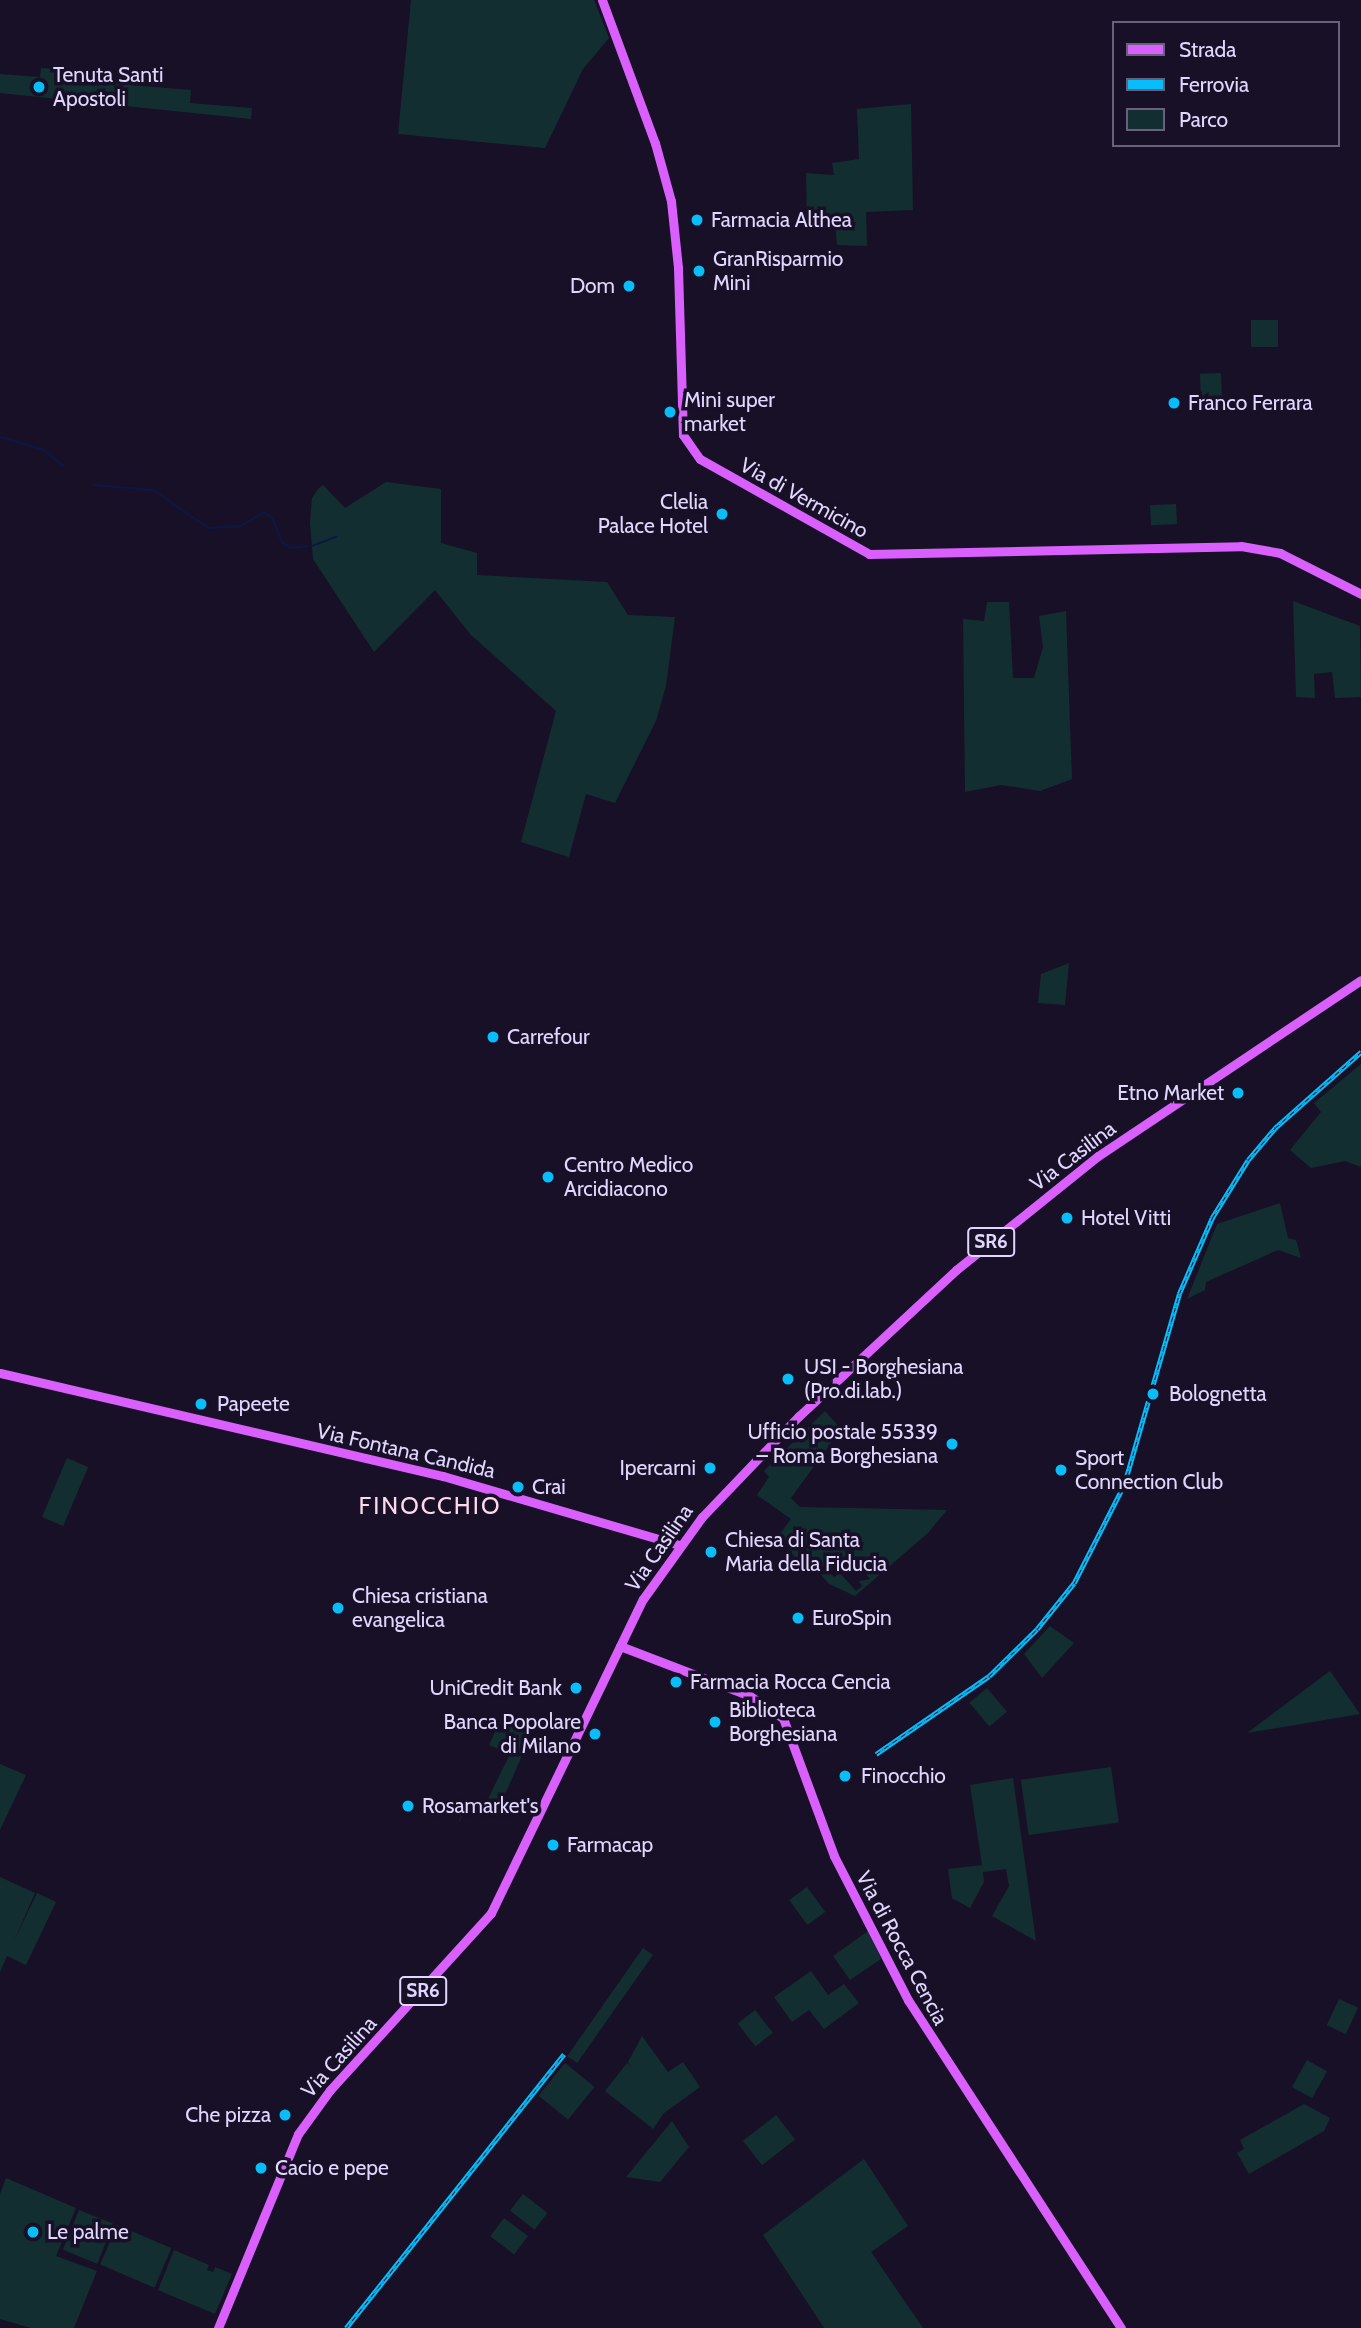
<!DOCTYPE html>
<html>
<head>
<meta charset="utf-8">
<style>
	body { margin:0 }
	#map { position:relative; width:1361px; height:2328px; overflow:hidden; background:#181027; font-family:Cabin,sans-serif }
	div>[style] { position:absolute }
	.green>* { inset:0; background:#132e31; transform-origin:0 0 }
	.stream>* { height:2px; margin:-1px; padding:0 1px; transform-origin:1px; border-radius:1px; background:#0b1845 }
	.major>* { height:9px; margin:-4.5px; padding:0 4.5px; transform-origin:4.5px; border-radius:4.5px; background:#d960fc }
	.rail>* { height:4.5px; margin-top:-2.25px; transform-origin:0; background:repeating-linear-gradient(90deg,#181027 0 5px,#07bdfa 0 10px); box-sizing:border-box; border-block:2px solid #07bdfa }
	.dots>* { width:19px; height:19px; translate:-50% -50%; box-sizing:border-box; border:4px solid #181027; border-radius:50% }
	span { translate:-50% -50%; white-space:nowrap; text-align:center; line-height:1.15; -webkit-text-stroke:7px #181027; paint-order:stroke }
	.shield-label span { padding:2px 5px; background:#181027; border:2px solid; border-radius:5px; -webkit-text-stroke-width:0 }
	.shield-label { font-size:19px; color:#e1d7fe; font-weight:700 }
	.poi-label { font-size:21px; color:#e1d7fe }
	.left { translate:0 -50%; text-align:left }
	.right { translate:-100% -50%; text-align:right }
	.street-label { font-size:21px; color:#e1d7fe }
	.quarter-label { font-size:24px; color:#fed9eb; letter-spacing:2px }
	.legend { position:absolute; left:1112px; top:21px; width:228px; height:126px; box-sizing:border-box; background:#181027; border:2px solid #68607d; margin:0; padding:9px 12px; list-style:none; font-size:21px; color:#e1d7fe }
	.legend li { display:flex; align-items:center; gap:14px; height:35px }
	.legend b { width:35px; border:2px solid #68607d }
</style>
</head>
<body>
<div id="map">
	<div class="green">
		<i style="clip-path:polygon(411px 0,594px 0,609px 38px,583px 69px,545px 148px,398px 134px)"></i>
		<i style="clip-path:polygon(41px 68px,82px 70px,82px 75px,123px 79px,130px 85px,191px 90px,190px 103px,252px 108px,251px 119px,0 93px,0 74px,40px 77px)"></i>
		<i style="clip-path:polygon(911px 104px,913px 210px,866px 212px,867px 246px,837px 245px,835px 222px,807px 224px,806px 173px,834px 175px,832px 163px,859px 159px,857px 109px)"></i>
		<i style="left:1251px;top:320px;width:27px;height:27px"></i>
		<i style="left:1221px;top:373px;width:37px;height:21px;rotate:88deg"></i>
		<i style="clip-path:polygon(386px 482px,441px 489px,441px 543px,477px 553px,477px 575px,607px 582px,628px 615px,675px 617px,666px 686px,656px 721px,615px 803px,586px 794px,569px 857px,521px 842px,556px 711px,471px 635px,435px 590px,374px 652px,313px 559px,310px 523px,312px 498px,318px 489px,323px 485px,345px 508px)"></i>
		<i style="left:1176px;top:504px;width:20px;height:26px;rotate:87deg"></i>
		<i style="clip-path:polygon(1293px 601px,1360px 626px,1361px 697px,1335px 698px,1332px 672px,1314px 674px,1315px 698px,1296px 697px)"></i>
		<i style="clip-path:polygon(987px 602px,1009px 602px,1013px 678px,1034px 678px,1043px 647px,1039px 616px,1066px 611px,1072px 779px,1040px 791px,1001px 785px,965px 792px,963px 619px,984px 621px)"></i>
		<i style="clip-path:polygon(1069px 963px,1065px 1005px,1038px 1003px,1041px 974px)"></i>
		<i style="clip-path:polygon(1361px 1064px,1361px 1167px,1345px 1161px,1311px 1168px,1290px 1150px,1321px 1112px,1314px 1103px)"></i>
		<i style="clip-path:polygon(1280px 1203px,1288px 1238px,1296px 1240px,1301px 1258px,1278px 1250px,1206px 1282px,1205px 1290px,1187px 1299px,1217px 1224px)"></i>
		<i style="clip-path:polygon(evenodd,825px 1411px,841px 1429px,791px 1498px,800px 1507px,947px 1510px,928px 1533px,855px 1596px,829px 1584px,815px 1568px,807px 1575px,779px 1535px,791px 1519px,757px 1495px,769px 1477px,764px 1471px,825px 1411px,848px 1554px,870px 1579px,859px 1581px,862px 1586px,856px 1591px,840px 1573px,834px 1577px,829px 1571px,848px 1554px)"></i>
		<i style="left:67px;top:1458px;width:23px;height:64px;rotate:23deg"></i>
		<i style="clip-path:polygon(1050px 1626px,1074px 1643px,1042px 1678px,1024px 1654px)"></i>
		<i style="clip-path:polygon(1330px 1671px,1360px 1714px,1247px 1733px)"></i>
		<i style="left:987px;top:1688px;width:31px;height:23px;rotate:50deg"></i>
		<i style="clip-path:polygon(500px 1721px,531px 1735px,497px 1813px,487px 1809px,484px 1815px,464px 1811px,458px 1825px,466px 1799px,484px 1807px,510px 1754px,489px 1745px)"></i>
		<i style="clip-path:polygon(0 1764px,26px 1775px,0 1830px)"></i>
		<i style="left:1111px;top:1767px;width:56px;height:91px;rotate:82deg"></i>
		<i style="clip-path:polygon(1013px 1778px,1036px 1941px,992px 1916px,1009px 1886px,1006px 1869px,983px 1872px,984px 1882px,970px 1908px,952px 1898px,948px 1869px,982px 1865px,970px 1785px)"></i>
		<i style="clip-path:polygon(0 1877px,35px 1893px,14px 1941px,37px 1893px,56px 1902px,26px 1965px,7px 1956px,0 1972px)"></i>
		<i style="left:807px;top:1887px;width:31px;height:22px;rotate:54deg"></i>
		<i style="clip-path:polygon(868px 1931px,881px 1959px,850px 1980px,833px 1956px)"></i>
		<i style="left:643px;top:1948px;width:12px;height:132px;rotate:35deg"></i>
		<i style="clip-path:polygon(811px 1971px,828px 1995px,844px 1984px,859px 2003px,824px 2029px,809px 2010px,792px 2022px,774px 1997px)"></i>
		<i style="left:1339px;top:1999px;width:21px;height:29px;rotate:25deg"></i>
		<i style="left:755px;top:2010px;width:29px;height:22px;rotate:52deg"></i>
		<i style="clip-path:polygon(642px 2036px,668px 2072px,683px 2062px,700px 2087px,664px 2113px,653px 2129px,605px 2091px,627px 2063px,631px 2067px,628px 2062px)"></i>
		<i style="left:1307px;top:2060px;width:23px;height:31px;rotate:29deg"></i>
		<i style="left:565px;top:2063px;width:38px;height:42px;rotate:39deg"></i>
		<i style="clip-path:polygon(1304px 2104px,1330px 2118px,1324px 2131px,1249px 2174px,1237px 2153px,1244px 2149px,1240px 2140px)"></i>
		<i style="left:776px;top:2115px;width:31px;height:42px;rotate:52deg"></i>
		<i style="clip-path:polygon(672px 2121px,689px 2147px,660px 2182px,626px 2177px)"></i>
		<i style="clip-path:polygon(864px 2159px,908px 2226px,871px 2252px,923px 2328px,824px 2328px,763px 2235px)"></i>
		<i style="clip-path:polygon(6px 2178px,76px 2208px,56px 2256px,97px 2271px,74px 2328px,31px 2328px,0 2319px,0 2194px)"></i>
		<i style="left:523px;top:2194px;width:31px;height:21px;rotate:38deg"></i>
		<i style="left:79px;top:2210px;width:37px;height:43px;rotate:22deg"></i>
		<i style="left:504px;top:2218px;width:30px;height:23px;rotate:37deg"></i>
		<i style="left:117px;top:2225px;width:59px;height:43px;rotate:23deg"></i>
		<i style="clip-path:polygon(174px 2250px,209px 2265px,207px 2270px,213px 2272px,215px 2267px,232px 2274px,215px 2314px,158px 2290px)"></i>
	</div>
	<div class="stream">
		<i style="left:0;top:437px;width:46px;rotate:16.5deg"></i>
		<i style="left:44px;top:450px;width:25px;rotate:40deg"></i>
		<i style="left:94px;top:485px;width:59px;rotate:4.8deg"></i>
		<i style="left:153px;top:490px;width:67px;rotate:34.6deg"></i>
		<i style="left:208px;top:528px;width:33px;rotate:-3deg"></i>
		<i style="left:241px;top:526px;width:27px;rotate:-31deg"></i>
		<i style="left:264px;top:512px;width:10px;rotate:37deg"></i>
		<i style="left:272px;top:518px;width:26px;rotate:67deg"></i>
		<i style="left:282px;top:542px;width:11px;rotate:34deg"></i>
		<i style="left:291px;top:548px;width:16px;rotate:-7deg"></i>
		<i style="left:312px;top:546px;width:26px;rotate:-21deg"></i>
	</div>
	<div class="major">
		<i style="left:602px;top:0;width:153px;rotate:69.7deg"></i>
		<i style="left:655px;top:143px;width:60px;rotate:74.6deg"></i>
		<i style="left:671px;top:201px;width:67px;rotate:84deg"></i>
		<i style="left:678px;top:268px;width:167px;rotate:88.3deg"></i>
		<i style="left:683px;top:435px;width:29px;rotate:55deg"></i>
		<i style="left:700px;top:459px;width:194px;rotate:29.3deg"></i>
		<i style="left:869px;top:554px;width:372px;rotate:-1.2deg"></i>
		<i style="left:1241px;top:546px;width:40px;rotate:10deg"></i>
		<i style="left:1280px;top:553px;width:91px;rotate:26.8deg"></i>
		<i style="left:0;top:1373px;width:455px;rotate:13.1deg"></i>
		<i style="left:443px;top:1476px;width:246px;rotate:16.3deg"></i>
		<i style="left:620px;top:1646px;width:139px;rotate:21deg"></i>
		<i style="left:750px;top:1696px;width:40px;rotate:34deg"></i>
		<i style="left:783px;top:1718px;width:147px;rotate:69.7deg"></i>
		<i style="left:834px;top:1856px;width:162px;rotate:62.8deg"></i>
		<i style="left:908px;top:2000px;width:391px;rotate:57deg"></i>
		<i style="left:218px;top:2328px;width:210px;rotate:-67.6deg"></i>
		<i style="left:298px;top:2134px;width:54px;rotate:-54deg"></i>
		<i style="left:330px;top:2090px;width:239px;rotate:-47.7deg"></i>
		<i style="left:491px;top:1913px;width:349px;rotate:-64.2deg"></i>
		<i style="left:643px;top:1599px;width:101px;rotate:-54.3deg"></i>
		<i style="left:702px;top:1517px;width:140px;rotate:-46.2deg"></i>
		<i style="left:799px;top:1416px;width:214px;rotate:-42.9deg"></i>
		<i style="left:956px;top:1270px;width:182px;rotate:-38.8deg"></i>
		<i style="left:1098px;top:1156px;width:316px;rotate:-33.8deg"></i>
	</div>
	<div class="rail">
		<i style="left:876px;top:1754px;width:137px;rotate:-34.6deg"></i>
		<i style="left:989px;top:1676px;width:67px;rotate:-44.4deg"></i>
		<i style="left:1037px;top:1629px;width:59px;rotate:-51.2deg"></i>
		<i style="left:1074px;top:1583px;width:110px;rotate:-63deg"></i>
		<i style="left:1124px;top:1485px;width:199px;rotate:-73.9deg"></i>
		<i style="left:1179px;top:1294px;width:83px;rotate:-66.5deg"></i>
		<i style="left:1212px;top:1218px;width:68px;rotate:-58.2deg"></i>
		<i style="left:1248px;top:1160px;width:42px;rotate:-49.8deg"></i>
		<i style="left:1275px;top:1128px;width:115px;rotate:-41.5deg"></i>
		<i style="left:346px;top:2328px;width:350px;rotate:-51.5deg"></i>
	</div>
	<div class="dots">
		<i style="left:39px;top:87px;background:#07bdfa"></i>
		<i style="left:697px;top:220px;background:#07bdfa"></i>
		<i style="left:699px;top:271px;background:#07bdfa"></i>
		<i style="left:629px;top:286px;background:#07bdfa"></i>
		<i style="left:1174px;top:403px;background:#07bdfa"></i>
		<i style="left:670px;top:412px;background:#07bdfa"></i>
		<i style="left:722px;top:514px;background:#07bdfa"></i>
		<i style="left:493px;top:1037px;background:#07bdfa"></i>
		<i style="left:1238px;top:1093px;background:#07bdfa"></i>
		<i style="left:548px;top:1177px;background:#07bdfa"></i>
		<i style="left:1067px;top:1218px;background:#07bdfa"></i>
		<i style="left:788px;top:1379px;background:#07bdfa"></i>
		<i style="left:1153px;top:1394px;background:#07bdfa"></i>
		<i style="left:201px;top:1404px;background:#07bdfa"></i>
		<i style="left:952px;top:1444px;background:#07bdfa"></i>
		<i style="left:710px;top:1468px;background:#07bdfa"></i>
		<i style="left:1061px;top:1470px;background:#07bdfa"></i>
		<i style="left:518px;top:1487px;background:#07bdfa"></i>
		<i style="left:711px;top:1552px;background:#07bdfa"></i>
		<i style="left:338px;top:1608px;background:#07bdfa"></i>
		<i style="left:798px;top:1618px;background:#07bdfa"></i>
		<i style="left:676px;top:1682px;background:#07bdfa"></i>
		<i style="left:576px;top:1688px;background:#07bdfa"></i>
		<i style="left:715px;top:1722px;background:#07bdfa"></i>
		<i style="left:595px;top:1734px;background:#07bdfa"></i>
		<i style="left:845px;top:1776px;background:#07bdfa"></i>
		<i style="left:408px;top:1806px;background:#07bdfa"></i>
		<i style="left:553px;top:1845px;background:#07bdfa"></i>
		<i style="left:285px;top:2115px;background:#07bdfa"></i>
		<i style="left:261px;top:2168px;background:#07bdfa"></i>
		<i style="left:33px;top:2232px;background:#07bdfa"></i>
	</div>
	<div class="shield-label">
		<span style="left:991px;top:1242px">SR6</span>
		<span style="left:423px;top:1991px">SR6</span>
	</div>
	<div class="poi-label">
		<span class="left" style="left:53px;top:87px">Tenuta Santi<br>Apostoli</span>
		<span class="left" style="left:711px;top:220px">Farmacia Althea</span>
		<span class="left" style="left:713px;top:271px">GranRisparmio<br>Mini</span>
		<span class="right" style="left:615px;top:286px">Dom</span>
		<span class="left" style="left:684px;top:412px">Mini super<br>market</span>
		<span class="left" style="left:1188px;top:403px">Franco Ferrara</span>
		<span class="right" style="left:708px;top:514px">Clelia<br>Palace Hotel</span>
		<span class="left" style="left:507px;top:1037px">Carrefour</span>
		<span class="right" style="left:1224px;top:1093px">Etno Market</span>
		<span class="left" style="left:564px;top:1177px">Centro Medico<br>Arcidiacono</span>
		<span class="left" style="left:1081px;top:1218px">Hotel Vitti</span>
		<span class="left" style="left:804px;top:1379px">USI - Borghesiana<br>(Pro.di.lab.)</span>
		<span class="left" style="left:1169px;top:1394px">Bolognetta</span>
		<span class="left" style="left:217px;top:1404px">Papeete</span>
		<span class="right" style="left:938px;top:1444px">Ufficio postale 55339<br>– Roma Borghesiana</span>
		<span class="left" style="left:1075px;top:1470px">Sport<br>Connection Club</span>
		<span class="right" style="left:696px;top:1468px">Ipercarni</span>
		<span class="left" style="left:532px;top:1487px">Crai</span>
		<span class="left" style="left:725px;top:1552px">Chiesa di Santa<br>Maria della Fiducia</span>
		<span class="left" style="left:352px;top:1608px">Chiesa cristiana<br>evangelica</span>
		<span class="left" style="left:812px;top:1618px">EuroSpin</span>
		<span class="left" style="left:690px;top:1682px">Farmacia Rocca Cencia</span>
		<span class="right" style="left:562px;top:1688px">UniCredit Bank</span>
		<span class="left" style="left:729px;top:1722px">Biblioteca<br>Borghesiana</span>
		<span class="right" style="left:581px;top:1734px">Banca Popolare<br>di Milano</span>
		<span class="left" style="left:861px;top:1776px">Finocchio</span>
		<span class="left" style="left:422px;top:1806px">Rosamarket's</span>
		<span class="left" style="left:567px;top:1845px">Farmacap</span>
		<span class="right" style="left:271px;top:2115px">Che pizza</span>
		<span class="left" style="left:275px;top:2168px">Cacio e pepe</span>
		<span class="left" style="left:47px;top:2232px">Le palme</span>
	</div>
	<div class="street-label">
		<span style="left:804px;top:498px;rotate:29deg">Via di Vermicino</span>
		<span style="left:1073px;top:1156px;rotate:-37deg">Via Casilina</span>
		<span style="left:406px;top:1451px;rotate:13deg">Via Fontana Candida</span>
		<span style="left:659px;top:1548px;rotate:-55deg">Via Casilina</span>
		<span style="left:902px;top:1948px;rotate:62deg">Via di Rocca Cencia</span>
		<span style="left:339px;top:2057px;rotate:-48deg">Via Casilina</span>
	</div>
	<div class="quarter-label">
		<span style="left:430px;top:1506px">FINOCCHIO</span>
	</div>
	<ul class="legend">
	<li><b style="height:9px;background:#d960fc"></b>Strada</li>
	<li><b style="height:9px;background:#07bdfa"></b>Ferrovia</li>
	<li><b style="height:19px;background:#132e31"></b>Parco</li>
	</ul>
</div>
</body>
</html>
